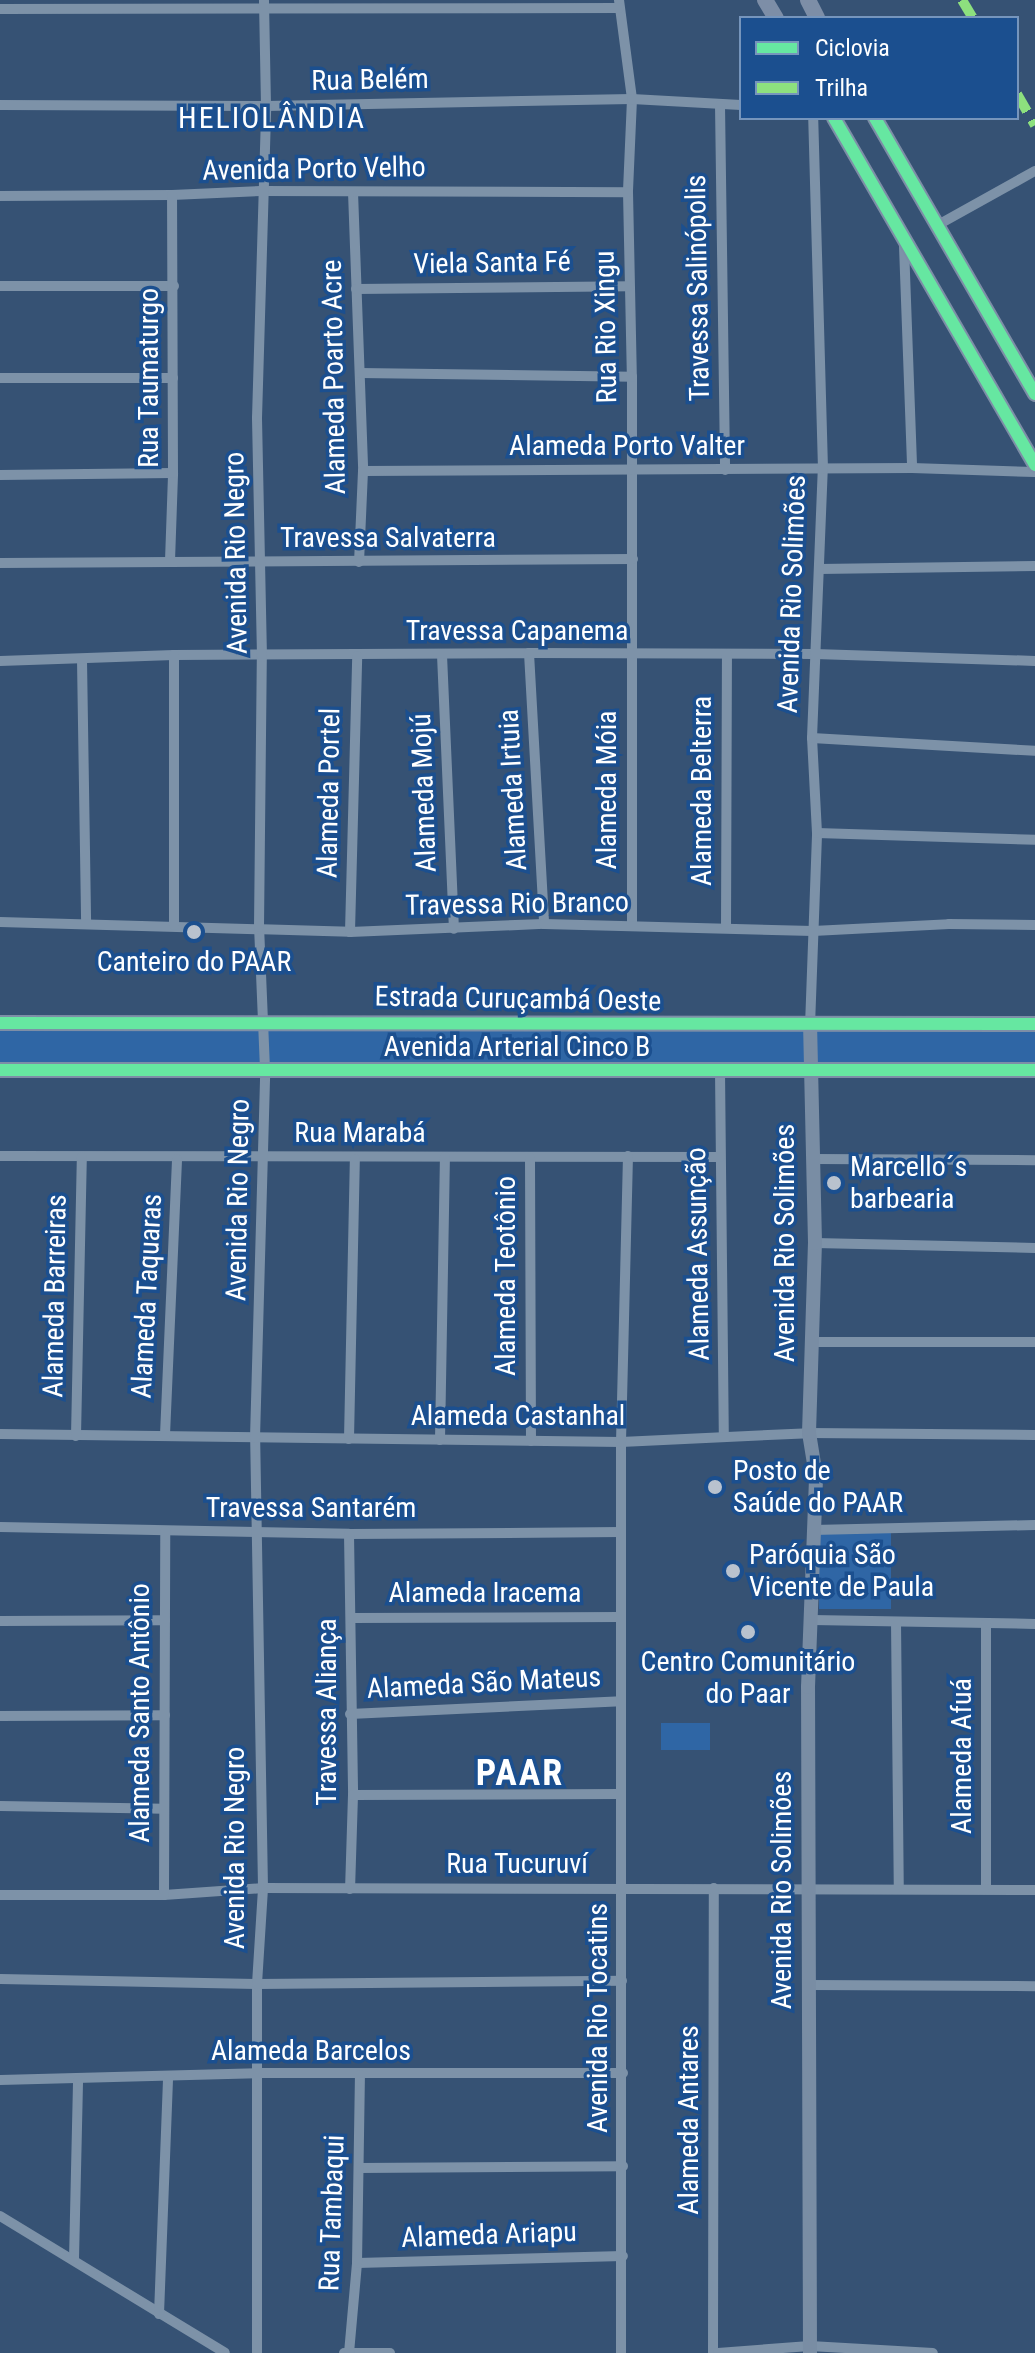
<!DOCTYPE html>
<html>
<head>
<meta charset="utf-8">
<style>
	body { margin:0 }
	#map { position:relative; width:1035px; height:2353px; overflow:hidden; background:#365274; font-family:"Roboto Condensed",sans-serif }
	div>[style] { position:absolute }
	.green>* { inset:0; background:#2f66a5; transform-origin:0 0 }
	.minor>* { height:10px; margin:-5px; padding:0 5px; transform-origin:5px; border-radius:5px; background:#7d92a8 }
	.secondary>* { height:14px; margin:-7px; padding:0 7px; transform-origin:7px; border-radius:7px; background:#798da4 }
	.primary>* { height:16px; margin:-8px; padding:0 8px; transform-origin:8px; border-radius:8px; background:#7d8ea7 }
	.quiet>* { height:10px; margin-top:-5px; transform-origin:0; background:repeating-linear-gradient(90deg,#8de07e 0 20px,transparent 0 30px) }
	.cycleway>* { height:12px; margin:-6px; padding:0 6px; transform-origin:6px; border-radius:6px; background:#66e7a1 }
	.dots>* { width:22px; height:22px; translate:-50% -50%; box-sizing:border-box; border:4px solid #1b4f8f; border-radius:50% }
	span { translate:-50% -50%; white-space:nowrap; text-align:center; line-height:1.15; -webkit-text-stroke:7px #1b4f8f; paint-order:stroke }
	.street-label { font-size:28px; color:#fff }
	.poi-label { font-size:28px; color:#fff }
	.left { translate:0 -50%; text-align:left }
	.neighbourhood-label { font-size:30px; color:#fff; letter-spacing:2px }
	.district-label { font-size:36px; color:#fff; font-weight:700; letter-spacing:2px }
	.legend { position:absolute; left:739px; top:16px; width:280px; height:104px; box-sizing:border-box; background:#1b4f8f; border:2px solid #7695bc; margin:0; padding:10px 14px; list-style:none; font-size:24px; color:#fff }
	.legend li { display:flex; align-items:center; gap:16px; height:40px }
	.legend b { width:40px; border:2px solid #7695bc }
</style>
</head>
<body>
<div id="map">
	<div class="green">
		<i style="left:0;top:1023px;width:1035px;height:47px"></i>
		<i style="left:819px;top:1532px;width:72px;height:77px"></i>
		<i style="left:661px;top:1723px;width:49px;height:27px"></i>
	</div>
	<div class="minor">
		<i style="left:619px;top:0;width:100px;rotate:82.5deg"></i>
		<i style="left:632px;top:99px;width:93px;rotate:92.5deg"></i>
		<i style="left:628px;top:192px;width:185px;rotate:88.8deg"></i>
		<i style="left:632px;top:377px;width:548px;rotate:90deg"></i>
		<i style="left:0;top:9px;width:619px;rotate:-0.09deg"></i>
		<i style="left:0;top:105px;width:266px;rotate:0.2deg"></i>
		<i style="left:266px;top:106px;width:366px;rotate:-1.1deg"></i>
		<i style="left:632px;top:99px;width:109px;rotate:3.2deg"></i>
		<i style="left:720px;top:105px;width:365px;rotate:89.2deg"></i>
		<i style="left:353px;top:192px;width:279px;rotate:87.9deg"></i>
		<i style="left:363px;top:471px;width:91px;rotate:92.5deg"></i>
		<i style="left:0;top:196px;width:172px;rotate:-0.3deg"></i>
		<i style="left:172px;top:195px;width:89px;rotate:-2.6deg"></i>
		<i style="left:261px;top:191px;width:367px;rotate:0.2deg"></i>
		<i style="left:936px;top:226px;width:113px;rotate:-29.1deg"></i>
		<i style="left:904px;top:246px;width:222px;rotate:87.9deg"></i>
		<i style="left:0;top:286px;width:174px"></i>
		<i style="left:356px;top:289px;width:273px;rotate:-0.6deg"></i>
		<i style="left:360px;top:373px;width:272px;rotate:0.8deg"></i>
		<i style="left:0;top:378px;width:173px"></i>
		<i style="left:363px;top:471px;width:549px;rotate:-0.31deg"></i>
		<i style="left:912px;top:468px;width:123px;rotate:1.9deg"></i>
		<i style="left:0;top:475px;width:173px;rotate:-0.7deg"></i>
		<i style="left:170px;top:561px;width:88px;rotate:-88deg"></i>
		<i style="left:173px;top:473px;width:278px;rotate:-90.2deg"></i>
		<i style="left:0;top:563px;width:633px;rotate:-0.36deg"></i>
		<i style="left:819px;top:569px;width:216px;rotate:-0.8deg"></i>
		<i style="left:529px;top:653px;width:271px;rotate:86.8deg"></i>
		<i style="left:442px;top:655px;width:274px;rotate:87.5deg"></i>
		<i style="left:82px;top:660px;width:263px;rotate:89.1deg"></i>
		<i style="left:0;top:661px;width:174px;rotate:-2deg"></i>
		<i style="left:174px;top:655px;width:355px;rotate:-0.3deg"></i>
		<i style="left:529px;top:653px;width:286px;rotate:0.2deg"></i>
		<i style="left:815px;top:654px;width:220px;rotate:1.8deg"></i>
		<i style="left:812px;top:738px;width:223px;rotate:3.3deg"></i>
		<i style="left:817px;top:833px;width:218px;rotate:1.8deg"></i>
		<i style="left:0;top:922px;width:350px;rotate:1.6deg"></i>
		<i style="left:350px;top:932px;width:194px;rotate:-2.4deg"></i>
		<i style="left:544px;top:924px;width:269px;rotate:1.5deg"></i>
		<i style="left:813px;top:931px;width:136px;rotate:-2.9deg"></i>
		<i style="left:949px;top:924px;width:86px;rotate:0.7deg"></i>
		<i style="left:174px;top:925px;width:270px;rotate:-90deg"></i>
		<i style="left:726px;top:928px;width:274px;rotate:-89.8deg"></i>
		<i style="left:350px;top:932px;width:276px;rotate:-88.5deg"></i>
		<i style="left:810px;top:1026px;width:193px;rotate:-87.9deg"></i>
		<i style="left:817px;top:833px;width:95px;rotate:-93deg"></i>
		<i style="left:812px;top:738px;width:269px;rotate:-87.7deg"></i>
		<i style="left:823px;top:469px;width:351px;rotate:-91.6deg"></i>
		<i style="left:720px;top:1071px;width:365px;rotate:89.4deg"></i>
		<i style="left:0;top:1156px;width:720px;rotate:0.08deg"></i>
		<i style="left:530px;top:1158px;width:283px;rotate:89.8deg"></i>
		<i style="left:813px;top:1159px;width:222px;rotate:0.3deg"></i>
		<i style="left:815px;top:1243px;width:220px;rotate:1.3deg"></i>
		<i style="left:813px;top:1342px;width:222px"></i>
		<i style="left:0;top:1434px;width:621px;rotate:0.74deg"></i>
		<i style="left:621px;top:1442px;width:188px;rotate:-2.7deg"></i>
		<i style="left:809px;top:1433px;width:226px;rotate:0.5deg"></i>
		<i style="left:165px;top:1435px;width:276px;rotate:-87.5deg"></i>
		<i style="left:76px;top:1436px;width:279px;rotate:-88.8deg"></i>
		<i style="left:349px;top:1439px;width:280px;rotate:-88.8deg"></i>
		<i style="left:440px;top:1440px;width:283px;rotate:-89deg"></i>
		<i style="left:0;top:1527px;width:349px;rotate:1.1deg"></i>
		<i style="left:349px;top:1534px;width:272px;rotate:-0.4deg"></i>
		<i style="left:813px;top:1530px;width:222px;rotate:-1.3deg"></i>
		<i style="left:349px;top:1534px;width:261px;rotate:89.1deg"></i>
		<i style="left:353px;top:1795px;width:94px;rotate:91.8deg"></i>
		<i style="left:351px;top:1618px;width:269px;rotate:-0.2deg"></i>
		<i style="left:812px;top:1620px;width:223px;rotate:1deg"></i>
		<i style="left:0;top:1621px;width:165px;rotate:-0.3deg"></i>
		<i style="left:896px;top:1622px;width:265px;rotate:89.4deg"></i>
		<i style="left:986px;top:1624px;width:265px;rotate:90deg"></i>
		<i style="left:350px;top:1714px;width:271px;rotate:-2.7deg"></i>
		<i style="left:0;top:1716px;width:165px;rotate:-0.3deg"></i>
		<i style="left:353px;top:1795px;width:268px;rotate:-0.2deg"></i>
		<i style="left:0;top:1806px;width:164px;rotate:1deg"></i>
		<i style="left:0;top:1895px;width:164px"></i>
		<i style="left:164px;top:1895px;width:99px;rotate:-4deg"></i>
		<i style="left:263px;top:1888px;width:772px;rotate:0.15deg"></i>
		<i style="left:164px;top:1895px;width:364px;rotate:-89.8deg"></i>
		<i style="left:0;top:1979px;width:257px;rotate:1.1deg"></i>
		<i style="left:257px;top:1984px;width:365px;rotate:-0.5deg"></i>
		<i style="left:809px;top:1985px;width:226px;rotate:0.3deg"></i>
		<i style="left:0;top:2080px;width:259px;rotate:-1.5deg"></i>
		<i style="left:259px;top:2073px;width:364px"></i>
		<i style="left:359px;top:2168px;width:264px;rotate:-0.4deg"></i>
		<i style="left:0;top:2216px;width:263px;rotate:31.3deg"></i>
		<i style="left:74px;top:2259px;width:179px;rotate:-88.7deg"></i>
		<i style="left:357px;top:2263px;width:266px;rotate:-1.5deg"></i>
		<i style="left:159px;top:2314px;width:236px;rotate:-87.8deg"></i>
		<i style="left:257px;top:2353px;width:369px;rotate:-90deg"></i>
		<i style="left:257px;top:1984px;width:96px;rotate:-86.4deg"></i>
		<i style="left:263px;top:1888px;width:450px;rotate:-91deg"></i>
		<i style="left:255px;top:1438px;width:369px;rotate:-88.4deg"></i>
		<i style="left:265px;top:1069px;width:142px;rotate:-92.4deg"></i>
		<i style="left:259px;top:927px;width:270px;rotate:-89.4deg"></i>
		<i style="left:262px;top:657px;width:239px;rotate:-91.2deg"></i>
		<i style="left:257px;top:418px;width:312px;rotate:-88.3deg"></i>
		<i style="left:266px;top:106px;width:106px;rotate:-91.1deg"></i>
		<i style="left:344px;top:2353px;width:46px"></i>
		<i style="left:349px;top:2353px;width:90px;rotate:-84.9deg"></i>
		<i style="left:357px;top:2263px;width:188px;rotate:-89.1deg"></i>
		<i style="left:621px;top:2353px;width:911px;rotate:-90deg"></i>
		<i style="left:621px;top:1442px;width:286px;rotate:-88.6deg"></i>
		<i style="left:713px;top:2353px;width:465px;rotate:-89.9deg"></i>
		<i style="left:718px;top:2353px;width:92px;rotate:-4.4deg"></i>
		<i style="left:810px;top:2346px;width:123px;rotate:3.3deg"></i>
	</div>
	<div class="secondary">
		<i style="left:810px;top:2353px;width:666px;rotate:-90.17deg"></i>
		<i style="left:808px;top:1687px;width:211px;rotate:-87.8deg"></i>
		<i style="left:816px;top:1476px;width:44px;rotate:-99.2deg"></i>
		<i style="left:809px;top:1433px;width:190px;rotate:-88.2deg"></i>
		<i style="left:815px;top:1243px;width:217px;rotate:-91.3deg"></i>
	</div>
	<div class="primary">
		<i style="left:765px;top:0;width:21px;rotate:59deg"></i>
		<i style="left:808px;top:0;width:20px;rotate:63deg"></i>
		<i style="left:834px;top:118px;width:401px;rotate:59.9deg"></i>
		<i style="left:875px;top:118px;width:319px;rotate:59.9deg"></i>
		<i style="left:0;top:1023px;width:1035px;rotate:0.06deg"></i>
		<i style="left:0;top:1070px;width:1035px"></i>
	</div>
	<div class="quiet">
		<i style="left:962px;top:0;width:21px;rotate:59deg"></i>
		<i style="left:1017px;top:94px;width:36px;rotate:60deg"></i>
	</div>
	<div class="cycleway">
		<i style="left:834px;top:118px;width:401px;rotate:59.9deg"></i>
		<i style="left:875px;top:118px;width:319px;rotate:59.9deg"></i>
		<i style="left:0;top:1023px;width:1035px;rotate:0.06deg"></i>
		<i style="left:0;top:1070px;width:1035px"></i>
	</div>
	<div class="dots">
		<i style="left:194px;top:932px;background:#b9c2ce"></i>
		<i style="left:834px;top:1183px;background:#b9c2ce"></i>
		<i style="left:715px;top:1487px;background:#b9c2ce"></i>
		<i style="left:733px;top:1571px;background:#b9c2ce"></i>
		<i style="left:748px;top:1632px;background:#b9c2ce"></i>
	</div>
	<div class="street-label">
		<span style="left:370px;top:80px;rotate:-1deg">Rua Belém</span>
		<span style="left:314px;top:169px;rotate:-1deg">Avenida Porto Velho</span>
		<span style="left:492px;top:263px;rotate:-1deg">Viela Santa Fé</span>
		<span style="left:698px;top:288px;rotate:-91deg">Travessa Salinópolis</span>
		<span style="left:606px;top:327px;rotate:-91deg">Rua Rio Xingu</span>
		<span style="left:334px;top:377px;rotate:-91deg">Alameda Poarto Acre</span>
		<span style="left:149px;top:378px;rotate:-90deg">Rua Taumaturgo</span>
		<span style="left:627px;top:446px">Alameda Porto Valter</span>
		<span style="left:388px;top:538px">Travessa Salvaterra</span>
		<span style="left:236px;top:553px;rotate:-91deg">Avenida Rio Negro</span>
		<span style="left:792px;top:594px;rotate:-88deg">Avenida Rio Solimões</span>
		<span style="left:517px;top:631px">Travessa Capanema</span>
		<span style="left:513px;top:790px;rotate:-93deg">Alameda Irtuia</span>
		<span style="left:607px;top:790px;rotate:-90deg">Alameda Móia</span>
		<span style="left:702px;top:791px;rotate:-90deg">Alameda Belterra</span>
		<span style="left:329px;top:793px;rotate:-89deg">Alameda Portel</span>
		<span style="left:424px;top:793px;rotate:-92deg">Alameda Mojú</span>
		<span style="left:517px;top:904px;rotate:-1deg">Travessa Rio Branco</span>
		<span style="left:518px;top:999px;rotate:1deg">Estrada Curuçambá Oeste</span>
		<span style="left:517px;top:1047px">Avenida Arterial Cinco B</span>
		<span style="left:360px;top:1133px">Rua Marabá</span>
		<span style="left:238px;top:1200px;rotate:-89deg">Avenida Rio Negro</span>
		<span style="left:785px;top:1243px;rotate:-90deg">Avenida Rio Solimões</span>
		<span style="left:698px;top:1254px;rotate:-91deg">Alameda Assunção</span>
		<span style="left:506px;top:1276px;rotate:-90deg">Alameda Teotônio</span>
		<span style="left:55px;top:1296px;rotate:-89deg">Alameda Barreiras</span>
		<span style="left:147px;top:1296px;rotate:-87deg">Alameda Taquaras</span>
		<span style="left:518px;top:1416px">Alameda Castanhal</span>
		<span style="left:311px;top:1508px">Travessa Santarém</span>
		<span style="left:485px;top:1593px">Alameda Iracema</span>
		<span style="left:484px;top:1683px;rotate:-3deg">Alameda São Mateus</span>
		<span style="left:327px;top:1712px;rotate:-90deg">Travessa Aliança</span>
		<span style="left:140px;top:1713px;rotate:-90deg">Alameda Santo Antônio</span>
		<span style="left:962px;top:1756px;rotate:-90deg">Alameda Afuá</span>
		<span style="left:235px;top:1848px;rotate:-90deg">Avenida Rio Negro</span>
		<span style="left:517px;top:1864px">Rua Tucuruví</span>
		<span style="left:782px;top:1890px;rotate:-90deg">Avenida Rio Solimões</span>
		<span style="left:598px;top:2018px;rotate:-90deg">Avenida Rio Tocatins</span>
		<span style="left:311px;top:2051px">Alameda Barcelos</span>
		<span style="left:689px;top:2120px;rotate:-90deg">Alameda Antares</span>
		<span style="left:332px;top:2213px;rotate:-88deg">Rua Tambaqui</span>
		<span style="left:489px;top:2235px;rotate:-2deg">Alameda Ariapu</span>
	</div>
	<div class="poi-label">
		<span style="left:194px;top:962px">Canteiro do PAAR</span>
		<span class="left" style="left:850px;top:1183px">Marcello´s<br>barbearia</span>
		<span class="left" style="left:733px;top:1487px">Posto de<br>Saúde do PAAR</span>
		<span class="left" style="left:749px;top:1571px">Paróquia São<br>Vicente de Paula</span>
		<span style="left:748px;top:1678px">Centro Comunitário<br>do Paar</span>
	</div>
	<div class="neighbourhood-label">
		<span style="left:272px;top:118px">HELIOLÂNDIA</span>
	</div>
	<div class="district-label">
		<span style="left:520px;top:1774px">PAAR</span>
	</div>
	<ul class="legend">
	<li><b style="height:10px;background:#66e7a1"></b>Ciclovia</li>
	<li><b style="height:10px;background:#8de07e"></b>Trilha</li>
	</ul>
</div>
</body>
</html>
